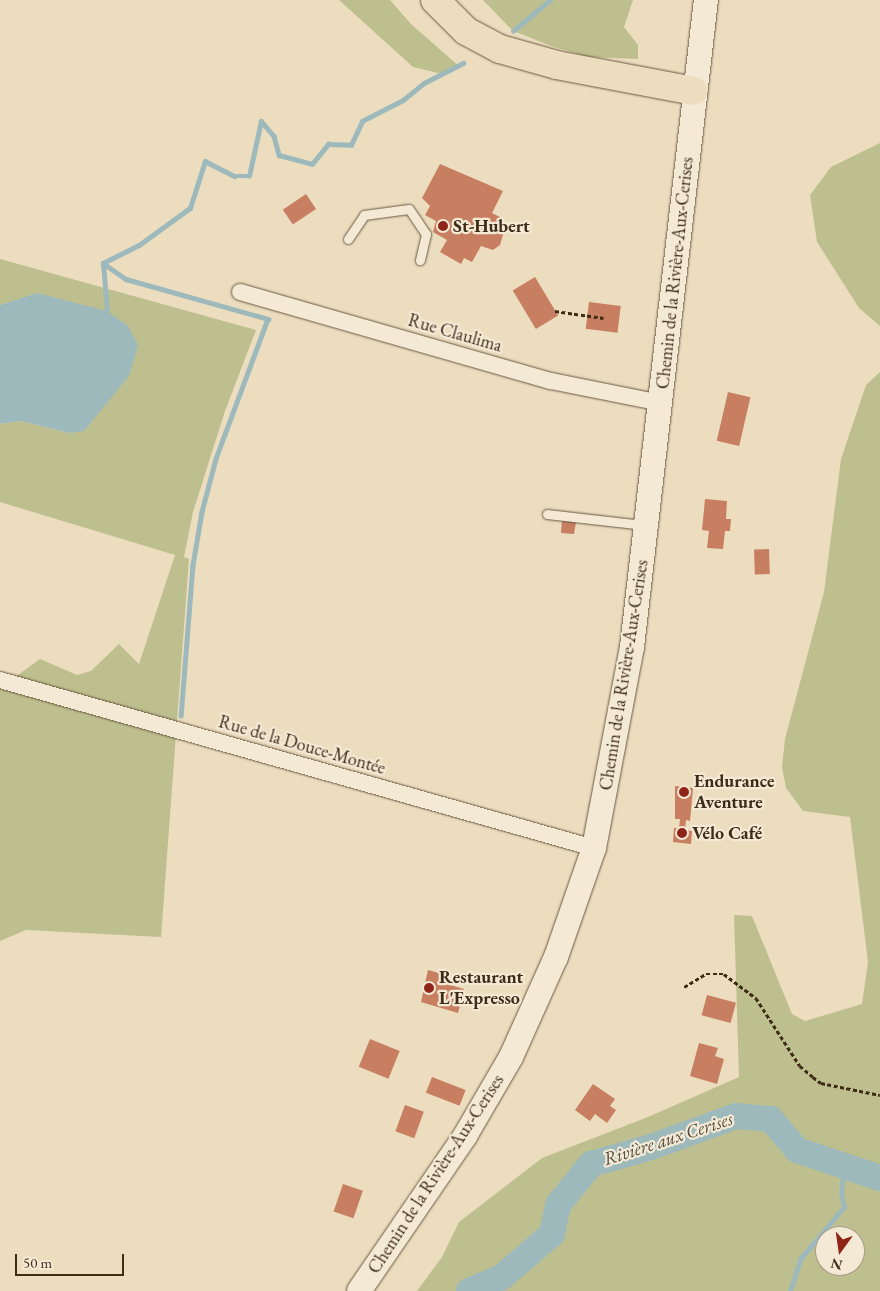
<!DOCTYPE html>
<html>
<head>
<meta charset="utf-8">
<style>
	body { margin:0 }
	#map { position:relative; width:880px; height:1291px; overflow:hidden; background:#ecddbf; font-family:"EB Garamond",serif }
	div>[style] { position:absolute }
	.green>* { inset:0; background:#bebf8e }
	.water>* { inset:0; background:#9db9bc }
	.stream>* { height:4.5px; margin:-2.25px; padding:0 2.25px; transform-origin:2.25px; border-radius:2.25px; background:#9db9bc }
	.river>* { height:26px; margin:-13px; padding:0 13px; transform-origin:13px; border-radius:13px; background:#9db9bc }
	.building>* { inset:0; background:#c77e61; transform-origin:0 0 }
	.path>* { height:2.5px; margin-top:-1.25px; transform-origin:0; background:repeating-linear-gradient(90deg,#3f2c17 0 4px,transparent 0 6.5px) }
	.roads { filter:drop-shadow(0 0 1px #6a5841) drop-shadow(0 0 1px #6a5841) }
	.lane>* { height:9px; margin:-4.5px; padding:0 4.5px; transform-origin:4.5px; border-radius:4.5px; background:#f3e9d5 }
	.street>* { height:16px; margin:-8px; padding:0 8px; transform-origin:8px; border-radius:8px; background:#f3e9d5 }
	.secondary>* { height:24px; margin:-12px; padding:0 12px; transform-origin:12px; border-radius:12px; background:#f3e9d5 }
	.highway>* { height:28px; margin:-14px; padding:0 14px; transform-origin:14px; border-radius:14px; background:#ecddbf }
	.dots>* { width:14px; height:14px; translate:-50% -50%; box-sizing:border-box; border:2px solid #f3e9d5; border-radius:50% }
	span { translate:-50% -50%; white-space:nowrap; text-align:center; line-height:1.15; -webkit-text-stroke:4.5px #f3e9d5; paint-order:stroke }
	.poi-label { font-size:18px; color:#3f2c17; font-weight:700 }
	.left { translate:0 -50%; text-align:left }
	.street-label { font-size:18px; color:#3f2c17 }
	.water-label { font-size:19px; color:#564f40; font-style:italic }
	.north { position:absolute; left:815px; top:1226px; width:50px; height:50px; box-sizing:border-box; background:#f3e9d5; border:1px solid #ab9d89; border-radius:50%; rotate:194deg; font-size:14px; font-weight:700; line-height:20px; text-align:center; color:#3f2c17 }
	.north::after { content:''; display:block; margin:auto; width:18px; height:22px; background:#8f2418; clip-path:polygon(50% 0,100% 100%,50% 72%,0 100%) }
	.scale { position:absolute; left:15px; top:1254px; width:109px; height:22px; box-sizing:border-box; border:2px solid #3f2c17; border-top:0; padding-left:6px; font-size:15px; line-height:18px; white-space:nowrap; color:#3f2c17; -webkit-text-stroke:4px #f3e9d5; paint-order:stroke }
</style>
</head>
<body>
<div id="map">
	<div class="green">
		<i style="clip-path:polygon(339px 0,390px 0,411px 24px,461px 68px,438px 73px,413px 67px)"></i>
		<i style="clip-path:polygon(483px 0,633px 0,624px 27px,638px 45px,638px 59px,589px 57px,554px 47px,513px 31px)"></i>
		<i style="clip-path:polygon(880px 143px,880px 326px,859px 308px,817px 242px,810px 195px,831px 167px)"></i>
		<i style="clip-path:polygon(0 259px,256px 330px,225px 411px,193px 512px,184px 557px,189px 559px,161px 937px,26px 930px,0 941px,0 688px,40px 659px,77px 675px,91px 671px,119px 644px,139px 664px,175px 555px,0 502px,0 424px,20px 421px,69px 433px,38px 293px,0 305px)"></i>
		<i style="clip-path:polygon(evenodd,880px 372px,880px 1291px,417px 1291px,442px 1257px,459px 1222px,542px 1158px,648px 1117px,739px 1077px,734px 915px,752px 916px,792px 1014px,805px 1021px,862px 1004px,868px 962px,850px 817px,803px 811px,786px 788px,782px 767px,785px 739px,824px 592px,841px 459px,866px 385px,880px 372px,825px 1236px,855px 1236px,855px 1266px,825px 1266px,825px 1236px)"></i>
	</div>
	<div class="water">
		<i style="clip-path:polygon(37px 293px,107px 311px,128px 326px,138px 345px,129px 376px,84px 431px,69px 433px,20px 421px,0 424px,0 305px)"></i>
	</div>
	<div class="stream">
		<i style="left:513px;top:31px;width:48px;rotate:-40deg"></i>
		<i style="left:103px;top:263px;width:28px;rotate:35deg"></i>
		<i style="left:126px;top:279px;width:148px;rotate:15.7deg"></i>
		<i style="left:268px;top:319px;width:149px;rotate:110.4deg"></i>
		<i style="left:216px;top:459px;width:55px;rotate:104.8deg"></i>
		<i style="left:202px;top:512px;width:54px;rotate:99.6deg"></i>
		<i style="left:193px;top:565px;width:151px;rotate:94.5deg"></i>
		<i style="left:107px;top:311px;width:48px;rotate:-94.8deg"></i>
		<i style="left:103px;top:263px;width:40px;rotate:-26.6deg"></i>
		<i style="left:139px;top:245px;width:63px;rotate:-36deg"></i>
		<i style="left:190px;top:208px;width:49px;rotate:-72.3deg"></i>
		<i style="left:205px;top:161px;width:33px;rotate:27deg"></i>
		<i style="left:234px;top:176px;width:15px"></i>
		<i style="left:249px;top:176px;width:56px;rotate:-77.7deg"></i>
		<i style="left:261px;top:121px;width:20px;rotate:49deg"></i>
		<i style="left:274px;top:136px;width:20px;rotate:75deg"></i>
		<i style="left:279px;top:155px;width:34px;rotate:15deg"></i>
		<i style="left:312px;top:164px;width:26px;rotate:-51deg"></i>
		<i style="left:328px;top:144px;width:23px;rotate:2deg"></i>
		<i style="left:351px;top:145px;width:26px;rotate:-65deg"></i>
		<i style="left:362px;top:121px;width:46px;rotate:-27.1deg"></i>
		<i style="left:403px;top:100px;width:27px;rotate:-39deg"></i>
		<i style="left:424px;top:83px;width:44px;rotate:-27.1deg"></i>
		<i style="left:790px;top:1291px;width:35px;rotate:-72deg"></i>
		<i style="left:801px;top:1258px;width:67px;rotate:-49.9deg"></i>
		<i style="left:844px;top:1207px;width:14px;rotate:-102deg"></i>
		<i style="left:841px;top:1193px;width:26px;rotate:-83deg"></i>
	</div>
	<div class="river">
		<i style="left:469px;top:1291px;width:36px;rotate:-23deg"></i>
		<i style="left:502px;top:1277px;width:66px;rotate:-40.7deg"></i>
		<i style="left:552px;top:1234px;width:30px;rotate:-78deg"></i>
		<i style="left:558px;top:1205px;width:53px;rotate:-51.2deg"></i>
		<i style="left:591px;top:1164px;width:62px;rotate:-15.8deg"></i>
		<i style="left:651px;top:1147px;width:90px;rotate:-20deg"></i>
		<i style="left:736px;top:1116px;width:35px;rotate:5deg"></i>
		<i style="left:771px;top:1119px;width:40px;rotate:50deg"></i>
		<i style="left:797px;top:1150px;width:88px;rotate:18.6deg"></i>
	</div>
	<div class="building">
		<i style="clip-path:polygon(440px 164px,503px 191px,492px 213px,502px 218px,505px 228px,500px 245px,493px 250px,481px 246px,472px 262px,464px 258px,461px 264px,440px 252px,447px 240px,433px 232px,436px 221px,425px 215px,430px 206px,422px 198px)"></i>
		<i style="left:306px;top:194px;width:18px;height:28px;rotate:56deg"></i>
		<i style="left:535px;top:277px;width:45px;height:26px;rotate:59deg"></i>
		<i style="left:589px;top:302px;width:32px;height:27px;rotate:7deg"></i>
		<i style="left:728px;top:392px;width:23px;height:50px;rotate:13deg"></i>
		<i style="clip-path:polygon(705px 499px,727px 501px,726px 519px,731px 519px,730px 531px,725px 531px,723px 549px,707px 548px,709px 531px,702px 530px)"></i>
		<i style="clip-path:polygon(562px 520px,576px 522px,574px 534px,561px 533px)"></i>
		<i style="left:769px;top:549px;width:25px;height:15px;rotate:88deg"></i>
		<i style="clip-path:polygon(675px 786px,693px 788px,690px 821px,686px 820px,685px 830px,692px 831px,691px 844px,673px 842px,674px 828px,679px 828px,680px 819px,675px 819px)"></i>
		<i style="clip-path:polygon(428px 970px,446px 975px,443px 983px,464px 989px,458px 1013px,421px 1002px)"></i>
		<i style="left:707px;top:995px;width:30px;height:21px;rotate:15deg"></i>
		<i style="left:370px;top:1039px;width:32px;height:30px;rotate:22deg"></i>
		<i style="clip-path:polygon(699px 1043px,718px 1048px,715px 1056px,724px 1059px,717px 1084px,690px 1076px)"></i>
		<i style="left:432px;top:1077px;width:36px;height:17px;rotate:21deg"></i>
		<i style="clip-path:polygon(593px 1084px,615px 1099px,610px 1106px,616px 1110px,607px 1123px,595px 1114px,590px 1121px,575px 1110px)"></i>
		<i style="left:405px;top:1105px;width:20px;height:28px;rotate:20deg"></i>
		<i style="left:343px;top:1184px;width:21px;height:29px;rotate:19deg"></i>
	</div>
	<div class="path">
		<i style="left:555px;top:311px;width:49px;rotate:8.3deg"></i>
		<i style="left:684px;top:987px;width:26px;rotate:-31deg"></i>
		<i style="left:706px;top:974px;width:18px"></i>
		<i style="left:724px;top:974px;width:40px;rotate:37deg"></i>
		<i style="left:756px;top:998px;width:81px;rotate:57.1deg"></i>
		<i style="left:800px;top:1066px;width:17px;rotate:40deg"></i>
		<i style="left:813px;top:1077px;width:10px;rotate:37deg"></i>
		<i style="left:821px;top:1083px;width:60px;rotate:11.5deg"></i>
	</div>
	<div class="roads">
		<div class="lane">
			<i style="left:348px;top:239px;width:29px;rotate:-56deg"></i>
			<i style="left:364px;top:215px;width:45px;rotate:-7.6deg"></i>
			<i style="left:409px;top:209px;width:30px;rotate:56deg"></i>
			<i style="left:426px;top:234px;width:27px;rotate:103deg"></i>
			<i style="left:547px;top:514px;width:98px;rotate:6.5deg"></i>
		</div>
		<div class="street">
			<i style="left:240px;top:292px;width:323px;rotate:16deg"></i>
			<i style="left:551px;top:381px;width:112px;rotate:11.3deg"></i>
			<i style="left:0;top:680px;width:617px;rotate:15.79deg"></i>
		</div>
		<div class="secondary">
			<i style="left:359px;top:1291px;width:188px;rotate:-55.6deg"></i>
			<i style="left:465px;top:1136px;width:91px;rotate:-59.8deg"></i>
			<i style="left:511px;top:1057px;width:110px;rotate:-65.8deg"></i>
			<i style="left:556px;top:957px;width:115px;rotate:-70.8deg"></i>
			<i style="left:594px;top:848px;width:205px;rotate:-79.3deg"></i>
			<i style="left:632px;top:647px;width:651px;rotate:-83.48deg"></i>
		</div>
		<div class="highway">
			<i style="left:435px;top:0;width:44px;rotate:45deg"></i>
			<i style="left:466px;top:31px;width:38px;rotate:28deg"></i>
			<i style="left:500px;top:49px;width:59px;rotate:15.7deg"></i>
			<i style="left:557px;top:65px;width:139px;rotate:10.7deg"></i>
		</div>
	</div>
	<div class="dots">
		<i style="left:443px;top:226px;background:#8f2418"></i>
		<i style="left:684px;top:792px;background:#8f2418"></i>
		<i style="left:682px;top:833px;background:#8f2418"></i>
		<i style="left:429px;top:988px;background:#8f2418"></i>
	</div>
	<div class="poi-label">
		<span class="left" style="left:453px;top:226px">St-Hubert</span>
		<span class="left" style="left:694px;top:792px">Endurance<br>Aventure</span>
		<span class="left" style="left:692px;top:833px">Vélo Café</span>
		<span class="left" style="left:439px;top:988px">Restaurant<br>L'Expresso</span>
	</div>
	<div class="street-label">
		<span style="left:675px;top:273px;rotate:-84deg">Chemin de la Rivière-Aux-Cerises</span>
		<span style="left:455px;top:333px;rotate:16deg">Rue Claulima</span>
		<span style="left:624px;top:675px;rotate:-81deg">Chemin de la Rivière-Aux-Cerises</span>
		<span style="left:302px;top:745px;rotate:16deg">Rue de la Douce-Montée</span>
		<span style="left:436px;top:1174px;rotate:-57deg">Chemin de la Rivière-Aux-Cerises</span>
	</div>
	<div class="water-label">
		<span style="left:668px;top:1139px;rotate:-18deg">Rivière aux Cerises</span>
	</div>
	<div class="north">N</div>
	<div class="scale">50 m</div>
</div>
</body>
</html>
